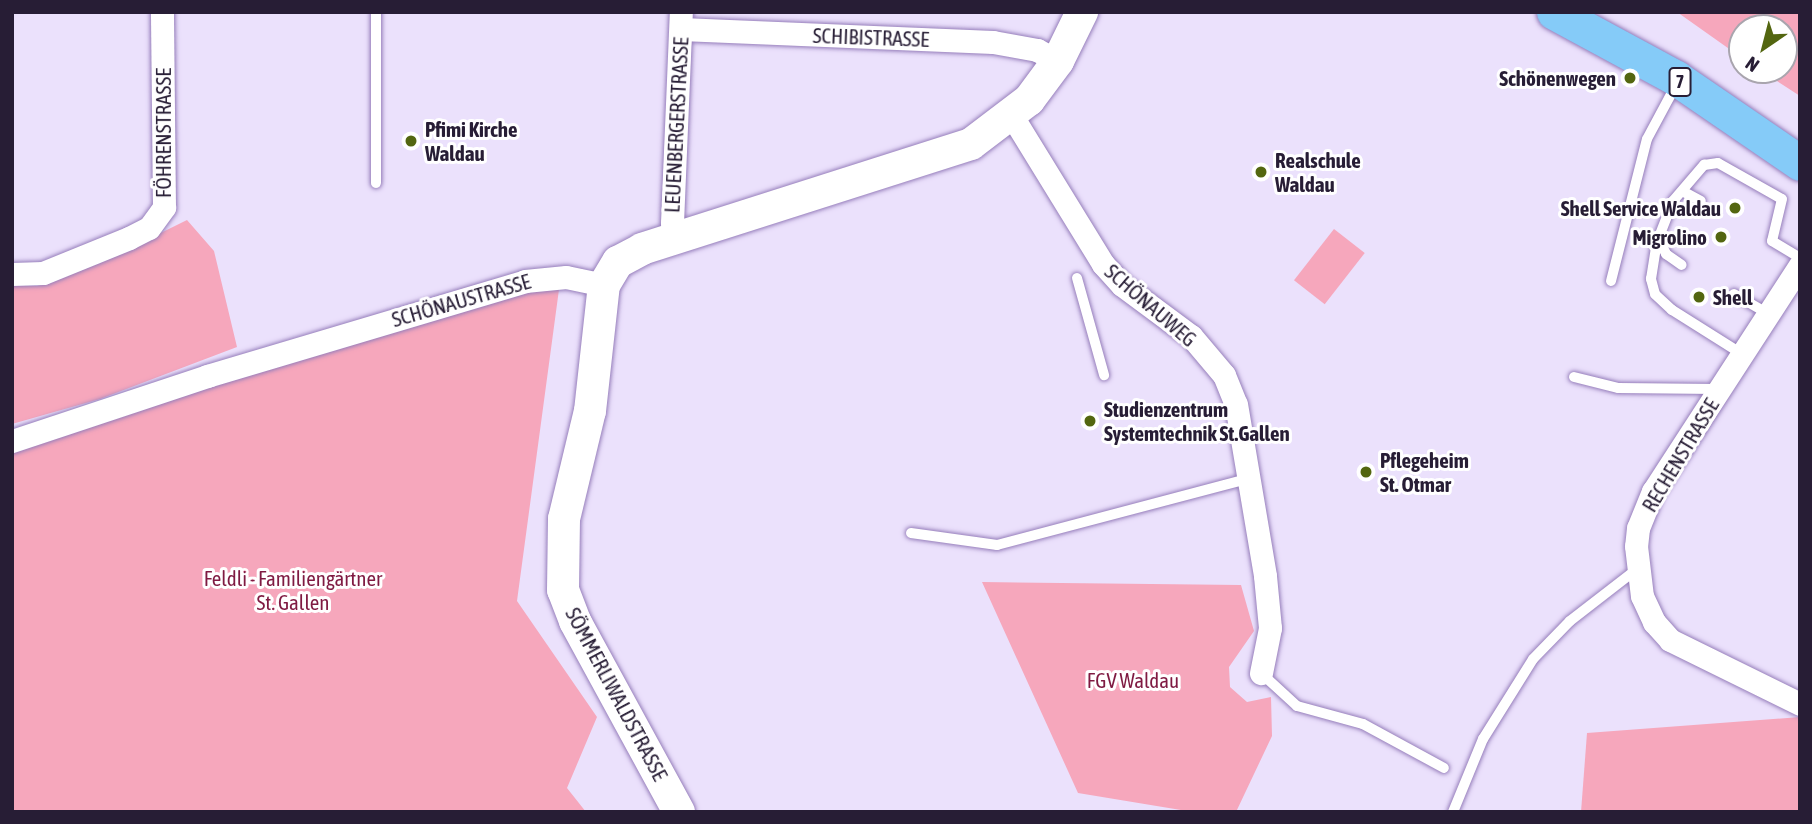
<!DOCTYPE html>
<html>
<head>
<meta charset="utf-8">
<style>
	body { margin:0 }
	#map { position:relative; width:1812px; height:824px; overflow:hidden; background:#ebe1fc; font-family:"Asap Condensed",sans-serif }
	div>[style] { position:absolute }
	.green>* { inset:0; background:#f6a7bc; transform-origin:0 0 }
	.roads { filter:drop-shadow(0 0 2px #967ebb) drop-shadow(0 0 2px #967ebb) }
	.lane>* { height:10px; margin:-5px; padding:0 5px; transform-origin:5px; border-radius:5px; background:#fff }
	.street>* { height:23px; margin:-11.5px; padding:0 11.5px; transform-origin:11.5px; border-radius:11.5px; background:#fff }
	.secondary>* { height:32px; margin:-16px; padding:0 16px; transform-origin:16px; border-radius:16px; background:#fff }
	.primary>* { height:35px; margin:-17.5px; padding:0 17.5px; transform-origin:17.5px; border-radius:17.5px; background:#85cbf8 }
	.dots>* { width:19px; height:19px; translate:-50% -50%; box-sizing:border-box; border:4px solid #fff; border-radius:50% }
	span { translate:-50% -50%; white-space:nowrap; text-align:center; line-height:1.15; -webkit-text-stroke:6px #fff; paint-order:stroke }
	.shield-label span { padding:2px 5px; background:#fff; border:2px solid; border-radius:5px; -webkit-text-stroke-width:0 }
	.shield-label { font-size:19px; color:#271d35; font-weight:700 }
	.street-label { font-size:21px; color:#271d35 }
	.poi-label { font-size:21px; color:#271d35; font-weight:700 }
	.right { translate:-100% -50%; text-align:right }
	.left { translate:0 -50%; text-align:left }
	.park-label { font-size:21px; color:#7f1a42 }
	.frame { position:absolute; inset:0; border:14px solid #271d35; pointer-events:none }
	.north { position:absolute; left:1728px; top:14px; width:70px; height:70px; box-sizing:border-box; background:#fff; border:2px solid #a9a5ae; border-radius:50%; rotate:215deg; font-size:19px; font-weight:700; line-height:28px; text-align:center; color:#271d35 }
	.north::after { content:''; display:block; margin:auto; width:24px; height:32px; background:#536610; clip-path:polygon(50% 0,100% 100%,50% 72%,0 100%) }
</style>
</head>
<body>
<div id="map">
	<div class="green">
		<i style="clip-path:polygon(1677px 12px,1800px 12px,1800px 96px,1760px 70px,1784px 70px,1784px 28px,1742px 28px,1742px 58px)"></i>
		<i style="clip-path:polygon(187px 220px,214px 251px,237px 347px,100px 399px,12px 424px,12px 285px,37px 286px,98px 264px)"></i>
		<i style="left:1334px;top:229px;width:39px;height:65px;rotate:38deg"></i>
		<i style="clip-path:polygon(560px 282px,517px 601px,597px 717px,567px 788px,586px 812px,12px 812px,12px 441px)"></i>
		<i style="clip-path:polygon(982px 582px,1241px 585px,1254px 631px,1229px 667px,1230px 687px,1247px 702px,1271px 697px,1272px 736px,1236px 812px,1193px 812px,1078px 793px)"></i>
		<i style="clip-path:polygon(1800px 717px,1800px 812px,1581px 812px,1587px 733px)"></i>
	</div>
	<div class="roads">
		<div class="lane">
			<i style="left:376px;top:183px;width:171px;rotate:-90deg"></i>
			<i style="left:1684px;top:192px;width:19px;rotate:28deg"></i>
			<i style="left:1659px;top:240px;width:16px;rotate:63deg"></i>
			<i style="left:1666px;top:254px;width:19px;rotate:35deg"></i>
			<i style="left:1077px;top:278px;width:101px;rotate:74.4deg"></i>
			<i style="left:1611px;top:281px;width:146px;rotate:-75.8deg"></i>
			<i style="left:1647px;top:139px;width:64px;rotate:-61.8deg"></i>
			<i style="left:1734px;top:294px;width:39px;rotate:30deg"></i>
			<i style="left:1742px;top:354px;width:83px;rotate:-147.8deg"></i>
			<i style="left:1672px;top:310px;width:23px;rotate:-137deg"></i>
			<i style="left:1655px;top:294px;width:16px;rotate:-105deg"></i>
			<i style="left:1651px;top:279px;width:37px;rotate:-81deg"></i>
			<i style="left:1657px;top:242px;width:44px;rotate:-68.7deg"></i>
			<i style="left:1673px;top:201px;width:48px;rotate:-49.3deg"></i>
			<i style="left:1704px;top:165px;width:14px;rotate:-8deg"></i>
			<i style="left:1718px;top:163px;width:73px;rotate:29.4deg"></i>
			<i style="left:1782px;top:199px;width:43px;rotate:103.4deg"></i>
			<i style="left:1772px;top:241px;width:33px;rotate:31deg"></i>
			<i style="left:1574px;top:377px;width:45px;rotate:14deg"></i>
			<i style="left:1618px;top:388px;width:99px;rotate:0.6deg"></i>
			<i style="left:911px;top:533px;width:87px;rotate:7.9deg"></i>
			<i style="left:997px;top:545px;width:262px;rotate:-14.8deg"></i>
			<i style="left:1261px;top:673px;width:49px;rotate:42.5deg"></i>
			<i style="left:1297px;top:706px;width:68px;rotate:15.3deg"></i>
			<i style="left:1363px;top:724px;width:92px;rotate:28.5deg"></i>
			<i style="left:1453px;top:812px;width:79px;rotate:-67.7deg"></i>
			<i style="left:1483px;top:739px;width:94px;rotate:-58deg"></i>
			<i style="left:1533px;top:659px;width:53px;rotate:-45.8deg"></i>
			<i style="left:1570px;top:621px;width:85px;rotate:-37.8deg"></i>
		</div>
		<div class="street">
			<i style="left:681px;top:29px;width:312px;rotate:2.4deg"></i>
			<i style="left:993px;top:42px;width:45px;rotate:10.3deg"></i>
			<i style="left:1037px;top:50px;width:24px;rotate:28deg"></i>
			<i style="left:1012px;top:116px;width:174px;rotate:58.4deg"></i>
			<i style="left:1103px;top:264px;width:28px;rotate:48deg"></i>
			<i style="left:1122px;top:285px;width:86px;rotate:36.5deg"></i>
			<i style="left:1191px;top:336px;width:51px;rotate:49.8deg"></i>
			<i style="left:1224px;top:375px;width:31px;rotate:68deg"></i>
			<i style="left:1236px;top:404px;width:174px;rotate:80.4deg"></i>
			<i style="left:1265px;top:576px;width:52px;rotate:84.5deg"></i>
			<i style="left:1270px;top:628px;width:46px;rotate:101.3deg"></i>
			<i style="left:675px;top:236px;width:13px;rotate:-103deg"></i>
			<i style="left:672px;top:223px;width:211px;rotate:-87.6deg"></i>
			<i style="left:1800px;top:265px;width:270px;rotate:123deg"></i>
			<i style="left:1653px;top:491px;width:40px;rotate:112deg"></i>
			<i style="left:1638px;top:528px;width:18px;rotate:96deg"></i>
			<i style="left:1636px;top:546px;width:50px;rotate:83.2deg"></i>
			<i style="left:1642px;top:596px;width:29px;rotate:65deg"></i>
			<i style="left:1654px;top:622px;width:24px;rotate:48deg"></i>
			<i style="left:1670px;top:640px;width:145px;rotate:26.2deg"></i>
			<i style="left:12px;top:274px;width:31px;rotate:-2deg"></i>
			<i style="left:43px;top:273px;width:93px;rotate:-22.1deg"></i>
			<i style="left:129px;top:238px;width:22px;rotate:-27deg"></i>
			<i style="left:149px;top:228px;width:26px;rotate:-54deg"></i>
			<i style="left:164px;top:207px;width:195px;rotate:-90.6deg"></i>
			<i style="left:12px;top:441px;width:206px;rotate:-18.4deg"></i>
			<i style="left:207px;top:376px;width:332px;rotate:-16.6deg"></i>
			<i style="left:525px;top:281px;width:41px;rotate:-5.6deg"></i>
			<i style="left:566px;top:277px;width:39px;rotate:12deg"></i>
		</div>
		<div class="secondary">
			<i style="left:679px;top:812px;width:217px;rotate:-118.6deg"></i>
			<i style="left:575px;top:621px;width:33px;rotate:-111deg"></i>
			<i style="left:563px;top:590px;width:71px;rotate:-89.2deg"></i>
			<i style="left:564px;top:519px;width:111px;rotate:-76.5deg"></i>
			<i style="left:590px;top:411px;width:127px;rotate:-83.7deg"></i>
			<i style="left:604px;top:285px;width:27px;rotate:-59deg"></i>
			<i style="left:618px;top:262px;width:27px;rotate:-28deg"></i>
			<i style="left:642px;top:249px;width:345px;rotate:-17.7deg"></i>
			<i style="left:971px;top:144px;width:73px;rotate:-37.2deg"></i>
			<i style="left:1029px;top:100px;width:49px;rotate:-53.4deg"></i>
			<i style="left:1058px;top:61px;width:55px;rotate:-63.9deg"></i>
		</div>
		<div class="primary">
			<i style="left:1554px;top:12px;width:139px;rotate:28.4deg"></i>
			<i style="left:1676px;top:78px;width:150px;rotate:34.4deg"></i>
		</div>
	</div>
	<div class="dots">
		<i style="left:1630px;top:78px;background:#536610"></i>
		<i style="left:411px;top:141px;background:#536610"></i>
		<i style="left:1261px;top:172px;background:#536610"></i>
		<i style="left:1735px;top:208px;background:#536610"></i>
		<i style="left:1721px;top:237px;background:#536610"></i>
		<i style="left:1699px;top:297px;background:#536610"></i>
		<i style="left:1090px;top:421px;background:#536610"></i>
		<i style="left:1366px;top:472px;background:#536610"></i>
	</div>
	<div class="shield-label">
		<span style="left:1680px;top:82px">7</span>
	</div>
	<div class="street-label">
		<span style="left:871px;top:37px;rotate:2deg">SCHIBISTRASSE</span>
		<span style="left:676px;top:125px;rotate:-87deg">LEUENBERGERSTRASSE</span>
		<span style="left:163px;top:133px;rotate:-90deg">FÖHRENSTRASSE</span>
		<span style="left:461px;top:300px;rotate:-16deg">SCHÖNAUSTRASSE</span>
		<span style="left:1151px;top:305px;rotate:41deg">SCHÖNAUWEG</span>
		<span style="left:1680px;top:455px;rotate:-59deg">RECHENSTRASSE</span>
		<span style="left:617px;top:694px;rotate:62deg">SÖMMERLIWALDSTRASSE</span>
	</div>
	<div class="poi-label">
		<span class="right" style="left:1616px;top:78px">Schönenwegen</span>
		<span class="left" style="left:425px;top:141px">Pfimi Kirche<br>Waldau</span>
		<span class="left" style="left:1275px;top:172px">Realschule<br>Waldau</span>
		<span class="right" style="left:1721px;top:208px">Shell Service Waldau</span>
		<span class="right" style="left:1707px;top:237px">Migrolino</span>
		<span class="left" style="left:1713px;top:297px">Shell</span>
		<span class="left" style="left:1104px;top:421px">Studienzentrum<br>Systemtechnik St.Gallen</span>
		<span class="left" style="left:1380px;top:472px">Pflegeheim<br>St. Otmar</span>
	</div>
	<div class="park-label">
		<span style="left:293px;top:590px">Feldli - Familiengärtner<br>St. Gallen</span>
		<span style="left:1133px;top:680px">FGV Waldau</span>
	</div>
	<div class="frame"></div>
	<div class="north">N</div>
</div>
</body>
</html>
